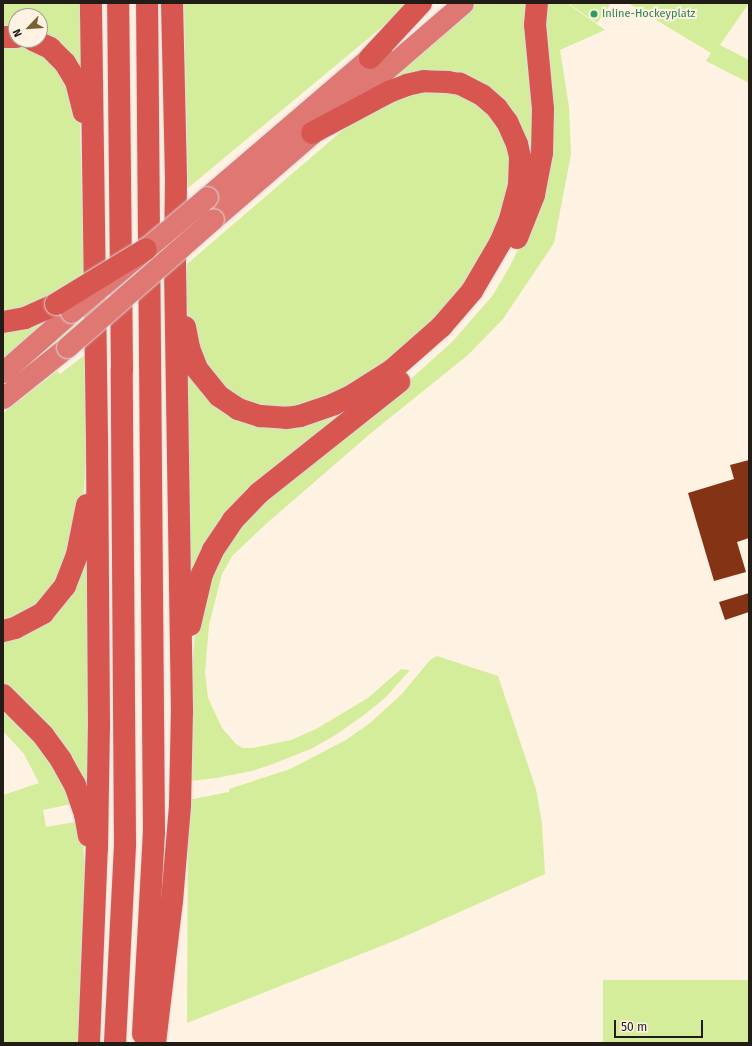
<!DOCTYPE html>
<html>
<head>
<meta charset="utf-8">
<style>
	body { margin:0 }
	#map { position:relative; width:752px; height:1046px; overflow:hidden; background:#fef2e2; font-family:"Fira Sans",sans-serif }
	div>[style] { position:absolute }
	.green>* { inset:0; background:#d4ed9b; transform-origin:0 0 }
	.building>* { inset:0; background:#843315 }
	.roads { filter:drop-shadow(0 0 1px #dbdbda) drop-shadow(0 0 1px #dbdbda) }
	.trunk>* { height:21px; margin:-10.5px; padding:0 10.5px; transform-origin:10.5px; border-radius:10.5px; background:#df7873 }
	.motorway>* { height:22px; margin:-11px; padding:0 11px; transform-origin:11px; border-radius:11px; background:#d75750 }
	.bridges { filter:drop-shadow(0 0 1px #dbdbda) drop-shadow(0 0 1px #dbdbda) }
	.trunk-bridge>* { height:21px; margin:-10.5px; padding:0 10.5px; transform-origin:10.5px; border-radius:10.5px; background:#df7873 }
	.motorway-bridge>* { height:22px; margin:-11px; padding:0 11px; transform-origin:11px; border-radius:11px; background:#d75750 }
	.dots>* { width:11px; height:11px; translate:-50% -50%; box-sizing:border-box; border:2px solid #fef2e2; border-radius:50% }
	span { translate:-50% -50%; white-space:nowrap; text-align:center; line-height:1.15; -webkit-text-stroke:4px #fef2e2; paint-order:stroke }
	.leisure-label { font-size:11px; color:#27864d }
	.left { translate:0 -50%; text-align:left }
	.frame { position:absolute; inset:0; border:4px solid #211c15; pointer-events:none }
	.north { position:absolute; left:8px; top:8px; width:40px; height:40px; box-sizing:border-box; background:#fef2e2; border:1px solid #a69c90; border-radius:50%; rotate:245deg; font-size:11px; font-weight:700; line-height:16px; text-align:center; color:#211c15 }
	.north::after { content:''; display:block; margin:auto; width:14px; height:18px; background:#7b6032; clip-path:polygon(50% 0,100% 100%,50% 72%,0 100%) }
	.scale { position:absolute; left:614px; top:1020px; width:89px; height:18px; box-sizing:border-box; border:2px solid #211c15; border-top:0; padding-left:5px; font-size:12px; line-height:14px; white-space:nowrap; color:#211c15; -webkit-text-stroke:3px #fef2e2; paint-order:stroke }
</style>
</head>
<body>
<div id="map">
	<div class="green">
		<i style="clip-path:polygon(3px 3px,87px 3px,89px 120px,40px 38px,40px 16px,16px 16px,16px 32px,3px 33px)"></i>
		<i style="clip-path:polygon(184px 3px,411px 3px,188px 188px)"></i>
		<i style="clip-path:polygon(477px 3px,533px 3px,539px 141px,512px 240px,499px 267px,472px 305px,267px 480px,189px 604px,181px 359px,210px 393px,316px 417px,484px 285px,523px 146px,462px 81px,362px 102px)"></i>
		<i style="clip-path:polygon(543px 3px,567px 3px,605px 30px,560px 50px,569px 107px,571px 154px,554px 243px,503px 319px,468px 355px,371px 433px,266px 524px,233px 555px,222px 574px,209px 625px,205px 673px,208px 698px,222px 728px,236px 744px,243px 748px,253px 748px,291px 740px,316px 729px,368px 698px,401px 669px,410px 670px,386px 697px,364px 715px,337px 734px,313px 748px,273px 764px,252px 771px,216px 778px,190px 781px,191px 682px,196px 622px,204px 588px,245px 514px,392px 396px,453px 341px,493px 295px,510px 266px,526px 233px)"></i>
		<i style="clip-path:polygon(568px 3px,607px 3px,610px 5px,597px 23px)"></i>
		<i style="clip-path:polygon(628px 3px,749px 3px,720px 45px,749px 60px,749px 83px,706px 61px,711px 53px)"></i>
		<i style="clip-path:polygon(17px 41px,46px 53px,78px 103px,80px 127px,84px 277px,70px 286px,3px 317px,3px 42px)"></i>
		<i style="clip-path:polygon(406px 91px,459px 91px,497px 117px,516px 171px,496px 242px,423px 338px,315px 407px,255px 411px,213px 384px,189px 325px,186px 287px,187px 264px,350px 124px)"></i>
		<i style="clip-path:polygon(69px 303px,3px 363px,3px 327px)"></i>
		<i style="clip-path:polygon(74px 322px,73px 332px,3px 388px,3px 379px)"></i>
		<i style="clip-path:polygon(86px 354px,86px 454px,83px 503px,55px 594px,3px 627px,3px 413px,57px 371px,60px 374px)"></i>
		<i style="clip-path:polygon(88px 532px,91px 801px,3px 689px,3px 636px,29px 627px)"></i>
		<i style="clip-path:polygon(437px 656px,498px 676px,536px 789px,542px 823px,545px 874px,399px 939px,187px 1023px,188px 800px,229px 792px,229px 789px,290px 769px,346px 740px,370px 723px,401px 695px,430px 660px)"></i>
		<i style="clip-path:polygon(3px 702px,26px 724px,76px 803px,43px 810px,46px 827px,81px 821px,86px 881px,80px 1043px,3px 1043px,3px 795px,39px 783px,24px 754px,3px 731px)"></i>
		<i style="left:749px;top:980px;width:63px;height:146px;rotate:90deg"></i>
	</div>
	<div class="building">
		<i style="clip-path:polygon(749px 460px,749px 538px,737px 542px,746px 572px,714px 581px,688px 493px,734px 479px,730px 465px)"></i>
		<i style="clip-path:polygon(749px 593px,749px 612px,725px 620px,719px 602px)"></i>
	</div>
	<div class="roads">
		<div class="trunk">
			<i style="left:207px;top:197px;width:230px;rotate:-40.6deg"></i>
			<i style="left:213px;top:219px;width:330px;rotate:-40.8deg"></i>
			<i style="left:3px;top:372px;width:91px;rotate:-41.4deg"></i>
			<i style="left:3px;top:398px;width:82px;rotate:-38.6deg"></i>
		</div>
		<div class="motorway">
			<i style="left:3px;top:37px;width:13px"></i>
			<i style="left:33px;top:40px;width:19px;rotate:25deg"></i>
			<i style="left:50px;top:48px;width:21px;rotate:45deg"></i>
			<i style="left:65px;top:63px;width:21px;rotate:59deg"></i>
			<i style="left:76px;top:81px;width:32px;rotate:76deg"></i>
			<i style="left:370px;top:58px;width:75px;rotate:-47.2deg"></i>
			<i style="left:517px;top:238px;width:46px;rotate:-68.4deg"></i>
			<i style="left:534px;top:195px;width:43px;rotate:-79.2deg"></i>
			<i style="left:542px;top:153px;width:44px;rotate:-88.7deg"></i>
			<i style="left:543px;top:109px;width:84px;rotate:-95.4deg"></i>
			<i style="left:535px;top:25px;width:22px;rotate:-85deg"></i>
			<i style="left:3px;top:322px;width:22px;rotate:-10deg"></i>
			<i style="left:25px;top:318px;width:34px;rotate:-24deg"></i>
			<i style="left:185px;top:327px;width:21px;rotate:79deg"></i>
			<i style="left:189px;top:348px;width:22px;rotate:69deg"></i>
			<i style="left:197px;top:369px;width:35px;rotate:51deg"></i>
			<i style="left:219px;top:396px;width:23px;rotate:34deg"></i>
			<i style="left:238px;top:409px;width:23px;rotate:18deg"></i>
			<i style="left:260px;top:416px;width:26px;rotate:4deg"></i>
			<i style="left:286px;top:418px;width:14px;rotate:-8deg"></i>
			<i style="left:300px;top:416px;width:36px;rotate:-19deg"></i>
			<i style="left:334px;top:404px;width:19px;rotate:-25deg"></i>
			<i style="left:351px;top:396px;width:49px;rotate:-32.4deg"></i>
			<i style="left:392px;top:370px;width:65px;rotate:-41.3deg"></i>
			<i style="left:441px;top:327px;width:48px;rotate:-49.3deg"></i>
			<i style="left:472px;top:291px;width:56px;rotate:-59.7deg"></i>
			<i style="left:500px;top:243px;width:26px;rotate:-67deg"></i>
			<i style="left:510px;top:219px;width:34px;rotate:-75deg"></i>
			<i style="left:519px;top:186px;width:29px;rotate:-88deg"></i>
			<i style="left:520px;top:157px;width:13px;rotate:-103deg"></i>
			<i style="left:517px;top:144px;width:24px;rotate:-114deg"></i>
			<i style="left:507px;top:122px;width:17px;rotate:-126deg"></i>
			<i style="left:497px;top:108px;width:20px;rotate:-139deg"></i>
			<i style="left:482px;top:95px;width:25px;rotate:-153deg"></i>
			<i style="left:460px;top:84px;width:12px;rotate:-171deg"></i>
			<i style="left:448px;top:82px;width:24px;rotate:-178deg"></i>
			<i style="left:424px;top:81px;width:17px;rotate:167deg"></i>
			<i style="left:407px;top:85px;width:19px;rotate:159deg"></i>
			<i style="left:389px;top:92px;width:87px;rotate:152deg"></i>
			<i style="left:190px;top:625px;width:52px;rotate:-76.8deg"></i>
			<i style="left:202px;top:574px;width:26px;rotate:-65deg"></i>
			<i style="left:213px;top:550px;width:36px;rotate:-56deg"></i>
			<i style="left:233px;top:520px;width:37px;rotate:-46deg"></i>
			<i style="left:259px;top:493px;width:179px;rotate:-38.4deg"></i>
			<i style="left:3px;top:631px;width:12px;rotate:-14deg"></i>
			<i style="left:15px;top:628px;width:32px;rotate:-28deg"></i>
			<i style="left:43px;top:613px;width:35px;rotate:-51deg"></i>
			<i style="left:65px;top:586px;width:33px;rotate:-69deg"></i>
			<i style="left:77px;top:555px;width:51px;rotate:-78.7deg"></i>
			<i style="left:3px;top:695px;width:57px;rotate:45deg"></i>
			<i style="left:43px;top:735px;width:31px;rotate:54deg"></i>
			<i style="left:61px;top:760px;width:29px;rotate:61deg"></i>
			<i style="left:75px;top:785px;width:31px;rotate:71deg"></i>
			<i style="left:85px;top:814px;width:22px;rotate:80deg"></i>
			<i style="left:143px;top:1034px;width:202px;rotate:-86.9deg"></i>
			<i style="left:154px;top:832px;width:829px;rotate:-90.48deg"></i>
			<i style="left:89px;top:1043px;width:195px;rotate:-87.7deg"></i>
			<i style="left:97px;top:848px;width:121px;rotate:-89.1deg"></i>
			<i style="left:99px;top:727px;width:287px;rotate:-90.4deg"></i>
			<i style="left:97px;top:440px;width:437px;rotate:-90.8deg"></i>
			<i style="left:115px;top:1043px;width:200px;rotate:-87.1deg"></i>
			<i style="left:125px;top:843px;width:473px;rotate:-90.4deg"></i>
			<i style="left:122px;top:370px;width:367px;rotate:-90.6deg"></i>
			<i style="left:155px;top:1043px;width:143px;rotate:-83.2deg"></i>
			<i style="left:172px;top:901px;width:96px;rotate:-85.2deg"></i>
			<i style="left:180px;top:805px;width:93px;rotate:-88.8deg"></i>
			<i style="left:182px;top:712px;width:449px;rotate:-90.9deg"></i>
			<i style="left:175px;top:263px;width:85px;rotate:-89.3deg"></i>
			<i style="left:176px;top:178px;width:175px;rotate:-91.3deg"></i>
		</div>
	</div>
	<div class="bridges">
		<div class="trunk-bridge">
			<i style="left:71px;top:312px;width:178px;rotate:-40.2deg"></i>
			<i style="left:67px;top:347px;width:194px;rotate:-41.2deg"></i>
		</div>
		<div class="motorway-bridge">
			<i style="left:56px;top:304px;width:105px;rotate:-31.4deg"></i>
		</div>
	</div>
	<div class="dots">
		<i style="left:594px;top:14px;background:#2e9e5b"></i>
	</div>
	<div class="leisure-label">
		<span class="left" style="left:602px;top:14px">Inline-Hockeyplatz</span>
	</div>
	<div class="frame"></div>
	<div class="north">N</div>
	<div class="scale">50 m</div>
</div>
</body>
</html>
